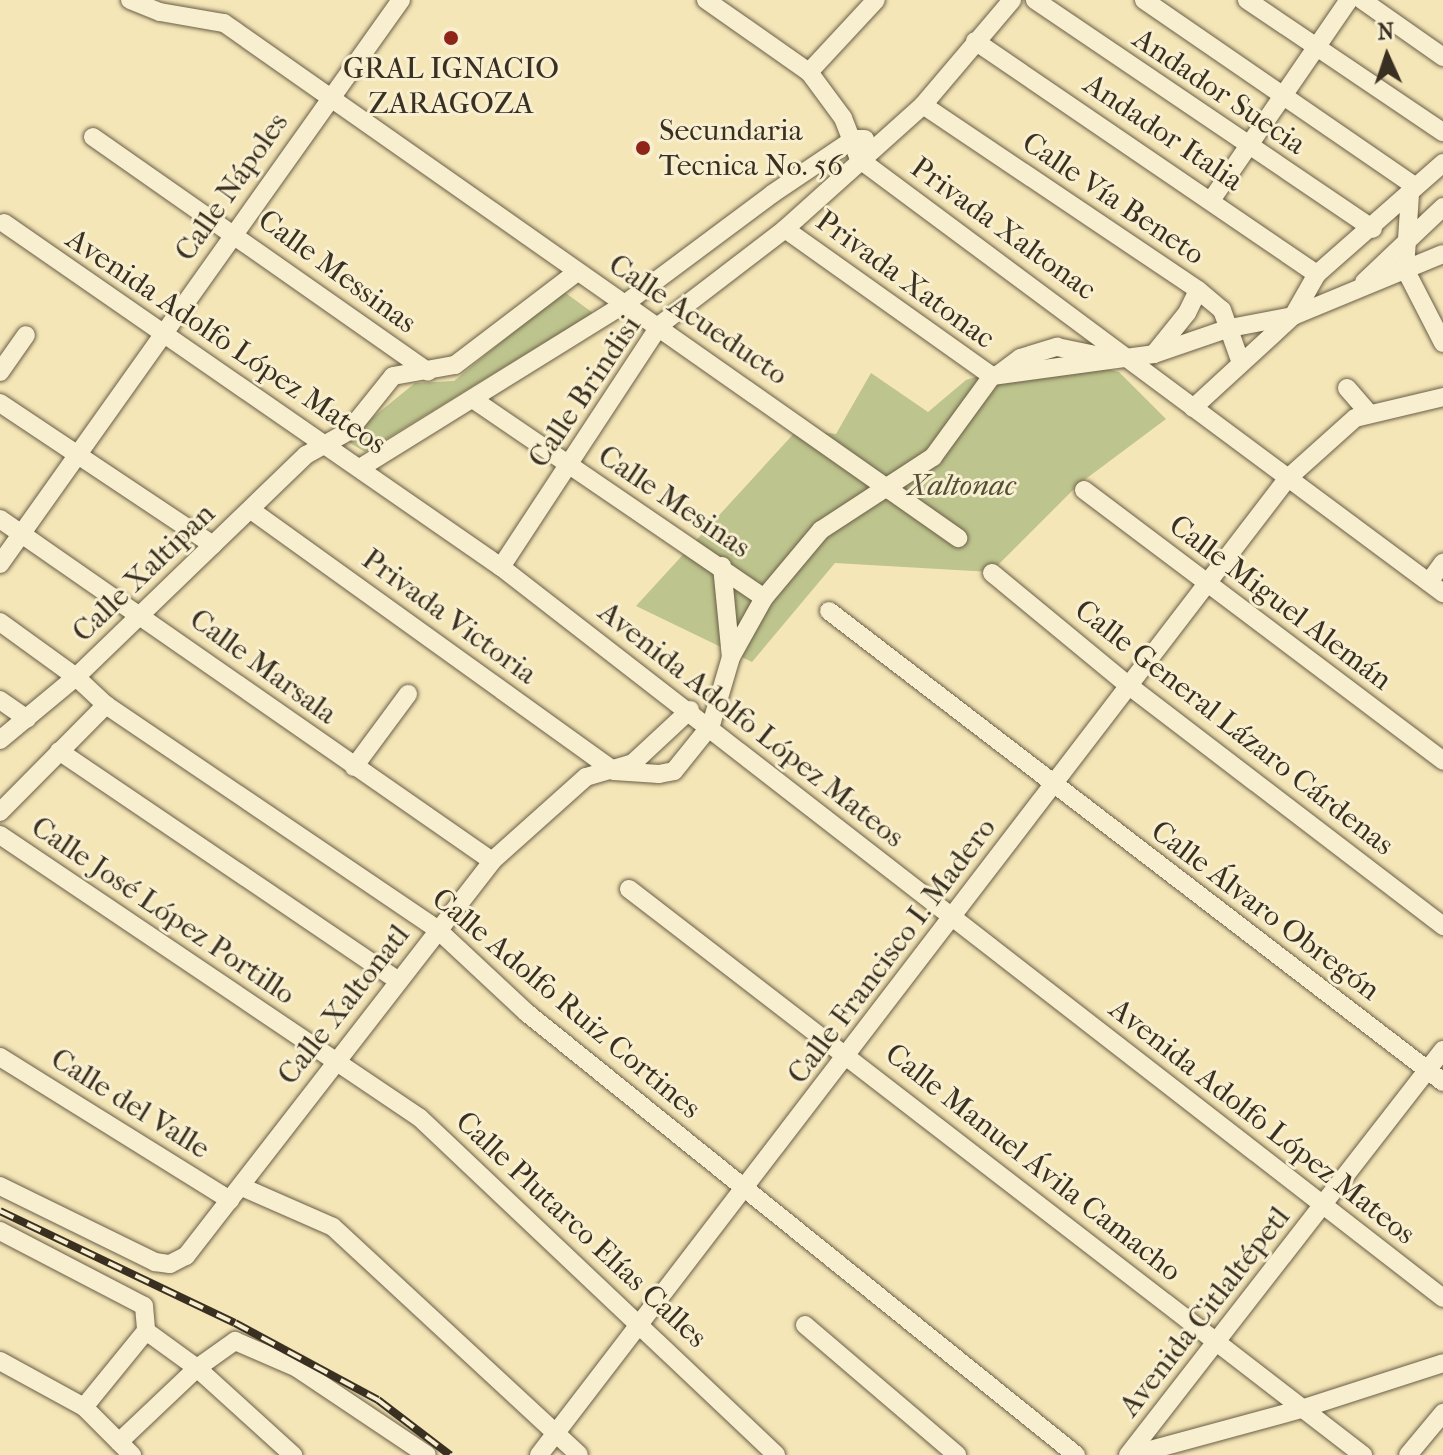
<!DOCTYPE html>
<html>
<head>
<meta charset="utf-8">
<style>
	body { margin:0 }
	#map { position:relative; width:1443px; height:1455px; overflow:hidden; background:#f5e6b7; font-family:"IM FELL French Canon",serif }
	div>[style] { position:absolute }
	.green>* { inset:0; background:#bec48d }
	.roads { filter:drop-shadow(0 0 2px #695e47) drop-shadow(0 0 2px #695e47) }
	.minor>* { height:18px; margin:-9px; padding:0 9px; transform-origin:9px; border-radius:9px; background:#f8efd0 }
	.rail>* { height:8px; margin-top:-4px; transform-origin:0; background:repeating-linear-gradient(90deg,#f8efd0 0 15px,#3a3022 0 30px); box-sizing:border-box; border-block:2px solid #3a3022 }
	.dots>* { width:22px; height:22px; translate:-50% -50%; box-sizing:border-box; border:4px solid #f8efd0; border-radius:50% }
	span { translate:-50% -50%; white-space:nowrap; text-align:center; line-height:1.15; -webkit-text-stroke:6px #f8efd0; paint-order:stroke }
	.poi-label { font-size:30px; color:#3a3022 }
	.left { translate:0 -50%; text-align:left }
	.street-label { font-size:30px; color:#3a3022 }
	.park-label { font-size:30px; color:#544e37; font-style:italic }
	.north { position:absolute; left:1347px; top:16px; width:80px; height:80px; -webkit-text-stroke:6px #f8efd0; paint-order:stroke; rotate:357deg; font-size:22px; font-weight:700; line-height:32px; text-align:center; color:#3a3022 }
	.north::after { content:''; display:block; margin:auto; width:28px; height:36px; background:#3a3022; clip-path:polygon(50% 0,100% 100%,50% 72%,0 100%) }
</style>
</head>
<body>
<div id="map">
	<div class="green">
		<i style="clip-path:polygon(563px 291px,593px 313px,365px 452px,345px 440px,415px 383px,454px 381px)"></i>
		<i style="clip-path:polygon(1047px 354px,1119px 372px,1166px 419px,1079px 484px,991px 572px,835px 563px,752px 662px,636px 606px,798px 429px,836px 434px,871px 373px,928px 412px,966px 380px)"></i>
	</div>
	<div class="roads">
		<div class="minor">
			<i style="left:130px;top:0;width:32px;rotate:22deg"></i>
			<i style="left:160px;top:12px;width:65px;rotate:9.8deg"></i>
			<i style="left:224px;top:23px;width:897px;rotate:35.05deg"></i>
			<i style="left:706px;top:0;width:126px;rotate:35deg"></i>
			<i style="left:809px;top:72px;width:57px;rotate:53.5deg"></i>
			<i style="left:843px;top:118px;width:44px;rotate:68.7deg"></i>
			<i style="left:859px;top:159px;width:728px;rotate:36.62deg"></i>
			<i style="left:1035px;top:0;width:408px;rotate:34.1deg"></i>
			<i style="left:1144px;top:0;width:329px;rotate:34.5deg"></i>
			<i style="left:1247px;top:0;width:236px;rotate:34deg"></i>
			<i style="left:1362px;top:0;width:99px;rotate:35.1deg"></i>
			<i style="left:975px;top:41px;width:414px;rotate:34.3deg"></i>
			<i style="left:809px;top:72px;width:98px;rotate:-47.1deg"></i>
			<i style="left:923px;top:105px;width:331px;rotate:33.9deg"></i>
			<i style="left:1198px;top:290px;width:31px;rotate:40deg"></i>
			<i style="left:1222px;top:310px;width:56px;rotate:70.3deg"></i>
			<i style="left:93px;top:137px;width:409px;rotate:35deg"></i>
			<i style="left:1410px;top:194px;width:75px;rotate:93.8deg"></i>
			<i style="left:1405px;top:269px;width:83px;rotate:62.8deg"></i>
			<i style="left:1212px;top:199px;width:242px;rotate:-55.5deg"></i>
			<i style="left:4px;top:223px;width:604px;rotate:34.69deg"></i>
			<i style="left:501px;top:567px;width:1192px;rotate:37.81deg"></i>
			<i style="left:785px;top:229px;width:254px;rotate:35.4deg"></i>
			<i style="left:1364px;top:282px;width:109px;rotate:-43.5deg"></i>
			<i style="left:1154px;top:354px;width:53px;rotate:-51.2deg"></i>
			<i style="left:1187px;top:313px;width:25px;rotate:-64deg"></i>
			<i style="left:0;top:372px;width:45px;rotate:-54.9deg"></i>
			<i style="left:999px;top:374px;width:26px;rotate:-37deg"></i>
			<i style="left:1020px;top:358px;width:39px;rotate:-17deg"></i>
			<i style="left:1057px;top:347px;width:53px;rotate:11.9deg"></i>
			<i style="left:1347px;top:388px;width:33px;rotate:49deg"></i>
			<i style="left:474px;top:400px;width:351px;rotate:34.3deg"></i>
			<i style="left:0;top:403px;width:256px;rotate:33.7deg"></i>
			<i style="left:1193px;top:408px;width:136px;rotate:-42.6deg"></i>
			<i style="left:1293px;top:316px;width:48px;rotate:-60.3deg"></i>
			<i style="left:1317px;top:274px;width:168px;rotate:-41.4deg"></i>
			<i style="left:360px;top:468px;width:313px;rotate:-31.8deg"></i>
			<i style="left:626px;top:303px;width:182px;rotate:-36.7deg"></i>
			<i style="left:772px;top:194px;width:99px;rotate:-33.9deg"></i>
			<i style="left:854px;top:139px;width:11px"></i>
			<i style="left:1084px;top:490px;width:450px;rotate:37deg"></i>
			<i style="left:251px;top:510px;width:447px;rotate:35.7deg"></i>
			<i style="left:614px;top:771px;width:45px;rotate:3.8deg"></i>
			<i style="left:659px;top:774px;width:15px;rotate:-11deg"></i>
			<i style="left:674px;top:771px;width:59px;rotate:-51.2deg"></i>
			<i style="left:711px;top:725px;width:71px;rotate:-73.6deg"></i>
			<i style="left:731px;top:657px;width:68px;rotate:-60.8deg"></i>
			<i style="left:764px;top:598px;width:89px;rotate:-50deg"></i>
			<i style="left:821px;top:530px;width:134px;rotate:-33.1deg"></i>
			<i style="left:933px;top:457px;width:100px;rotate:-53.9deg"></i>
			<i style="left:992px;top:376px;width:163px;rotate:-7.7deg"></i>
			<i style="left:1154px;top:354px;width:80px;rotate:-18.9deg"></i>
			<i style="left:1230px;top:328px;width:64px;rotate:-10.8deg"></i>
			<i style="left:1293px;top:316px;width:162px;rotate:-22.5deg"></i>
			<i style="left:0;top:519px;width:599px;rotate:34.8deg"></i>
			<i style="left:0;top:564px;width:692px;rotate:-54.59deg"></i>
			<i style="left:722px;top:566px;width:91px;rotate:84.4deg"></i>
			<i style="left:501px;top:567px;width:290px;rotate:-56.7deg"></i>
			<i style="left:660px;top:325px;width:158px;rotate:-37.5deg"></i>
			<i style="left:785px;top:229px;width:186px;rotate:-41.9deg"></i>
			<i style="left:923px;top:105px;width:138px;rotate:-49.7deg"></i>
			<i style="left:992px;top:573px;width:176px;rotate:39.5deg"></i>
			<i style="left:1128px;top:685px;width:397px;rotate:37.4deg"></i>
			<i style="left:1429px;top:582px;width:24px;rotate:-54deg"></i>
			<i style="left:829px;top:611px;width:774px;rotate:37.49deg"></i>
			<i style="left:0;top:622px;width:94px;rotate:35.9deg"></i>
			<i style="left:76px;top:677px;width:41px;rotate:43deg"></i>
			<i style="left:106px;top:705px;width:401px;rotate:34.1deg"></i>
			<i style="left:438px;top:930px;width:122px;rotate:43deg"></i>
			<i style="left:527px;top:1013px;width:705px;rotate:38.84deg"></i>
			<i style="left:0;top:700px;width:33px;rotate:35deg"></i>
			<i style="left:0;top:740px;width:99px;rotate:-39.7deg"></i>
			<i style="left:76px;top:677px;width:320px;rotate:-44deg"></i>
			<i style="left:306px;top:455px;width:49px;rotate:-29.2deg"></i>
			<i style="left:349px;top:431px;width:70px;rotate:-51.3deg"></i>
			<i style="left:393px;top:376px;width:63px;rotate:-10.1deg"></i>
			<i style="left:455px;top:365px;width:153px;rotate:-37.3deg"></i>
			<i style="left:59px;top:751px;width:407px;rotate:34.1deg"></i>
			<i style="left:354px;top:767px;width:91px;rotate:-53.5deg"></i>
			<i style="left:0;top:812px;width:151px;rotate:-45.3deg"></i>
			<i style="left:0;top:835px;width:506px;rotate:33.97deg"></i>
			<i style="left:420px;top:1118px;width:490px;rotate:43.4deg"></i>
			<i style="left:629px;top:889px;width:927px;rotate:37.64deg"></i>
			<i style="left:0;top:1057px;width:271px;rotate:31.9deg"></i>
			<i style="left:0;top:1186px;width:173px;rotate:26.1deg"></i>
			<i style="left:155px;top:1262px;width:15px;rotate:8deg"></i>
			<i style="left:170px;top:1264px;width:18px;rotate:-27deg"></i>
			<i style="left:186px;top:1256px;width:500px;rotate:-52.2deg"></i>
			<i style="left:492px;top:861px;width:126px;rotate:-41.8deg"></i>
			<i style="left:586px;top:777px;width:49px;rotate:-16.6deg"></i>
			<i style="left:633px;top:763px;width:78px;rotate:-42.9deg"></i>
			<i style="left:242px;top:1187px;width:99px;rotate:23.7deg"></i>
			<i style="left:333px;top:1227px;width:335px;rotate:42.8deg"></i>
			<i style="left:0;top:1231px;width:162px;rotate:27.5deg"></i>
			<i style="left:144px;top:1306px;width:25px;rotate:85deg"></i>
			<i style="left:146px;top:1331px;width:98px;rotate:129.2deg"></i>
			<i style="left:805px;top:1325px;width:200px;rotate:40.5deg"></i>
			<i style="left:146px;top:1331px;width:63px;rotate:36deg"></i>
			<i style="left:197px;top:1368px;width:130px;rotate:42.2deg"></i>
			<i style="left:0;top:1361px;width:96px;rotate:28.7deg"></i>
			<i style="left:84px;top:1407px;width:68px;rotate:45deg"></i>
			<i style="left:119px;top:1442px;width:108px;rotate:-43.5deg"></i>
			<i style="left:197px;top:1368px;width:47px;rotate:-35.4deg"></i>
			<i style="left:235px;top:1341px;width:68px;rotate:23.5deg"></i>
			<i style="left:297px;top:1368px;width:156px;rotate:33.8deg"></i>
			<i style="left:539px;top:1455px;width:1230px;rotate:-52.53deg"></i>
			<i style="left:1287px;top:479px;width:91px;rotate:-41.9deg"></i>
			<i style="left:1355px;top:418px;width:90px;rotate:-13.4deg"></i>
			<i style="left:1128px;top:1455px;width:513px;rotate:-52.13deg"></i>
			<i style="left:1132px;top:1455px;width:175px;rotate:-15.2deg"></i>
			<i style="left:1301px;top:1409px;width:149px;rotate:-17.9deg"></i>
			<i style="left:1408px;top:1455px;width:55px;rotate:-50.2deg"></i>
		</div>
	</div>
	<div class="rail">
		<i style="left:0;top:1211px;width:260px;rotate:25.5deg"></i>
		<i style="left:235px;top:1323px;width:162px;rotate:28.3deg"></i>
		<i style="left:378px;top:1400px;width:91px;rotate:37.4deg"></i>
	</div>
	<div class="dots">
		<i style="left:451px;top:38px;background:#8f2418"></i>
		<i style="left:643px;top:148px;background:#8f2418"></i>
	</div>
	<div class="poi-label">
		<span style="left:451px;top:86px">GRAL IGNACIO<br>ZARAGOZA</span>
		<span class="left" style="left:659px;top:148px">Secundaria<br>Tecnica No. 56</span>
	</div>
	<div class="street-label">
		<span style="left:1219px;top:92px;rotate:34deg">Andador Suecia</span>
		<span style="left:1163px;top:133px;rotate:34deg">Andador Italia</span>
		<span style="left:232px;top:187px;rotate:-55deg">Calle Nápoles</span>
		<span style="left:1113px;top:199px;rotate:34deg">Calle Vía Beneto</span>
		<span style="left:1003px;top:229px;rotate:36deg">Privada Xaltonac</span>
		<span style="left:337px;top:272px;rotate:36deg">Calle Messinas</span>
		<span style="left:905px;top:280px;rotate:36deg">Privada Xatonac</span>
		<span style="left:698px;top:320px;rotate:34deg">Calle Acueducto</span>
		<span style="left:226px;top:342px;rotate:34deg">Avenida Adolfo López Mateos</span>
		<span style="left:585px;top:392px;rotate:-56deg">Calle Brindisi</span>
		<span style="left:674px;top:502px;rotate:34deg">Calle Mesinas</span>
		<span style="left:144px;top:573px;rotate:-44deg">Calle Xaltipan</span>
		<span style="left:1280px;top:603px;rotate:37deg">Calle Miguel Alemán</span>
		<span style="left:449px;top:617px;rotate:36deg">Privada Victoria</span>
		<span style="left:263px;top:667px;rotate:36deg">Calle Marsala</span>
		<span style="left:751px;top:725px;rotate:38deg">Avenida Adolfo López Mateos</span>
		<span style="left:1234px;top:728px;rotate:38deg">Calle General Lázaro Cárdenas</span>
		<span style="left:163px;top:911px;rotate:34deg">Calle José López Portillo</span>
		<span style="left:1265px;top:911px;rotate:37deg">Calle Álvaro Obregón</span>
		<span style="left:892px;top:951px;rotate:-53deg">Calle Francisco I. Madero</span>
		<span style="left:566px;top:1004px;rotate:40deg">Calle Adolfo Ruiz Cortines</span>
		<span style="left:344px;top:1005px;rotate:-52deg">Calle Xaltonatl</span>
		<span style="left:130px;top:1104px;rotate:32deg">Calle del Valle</span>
		<span style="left:1262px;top:1122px;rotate:38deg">Avenida Adolfo López Mateos</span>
		<span style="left:1033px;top:1163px;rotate:38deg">Calle Manuel Ávila Camacho</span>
		<span style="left:581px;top:1230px;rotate:43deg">Calle Plutarco Elías Calles</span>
		<span style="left:1205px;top:1312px;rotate:-52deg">Avenida Citlaltépetl</span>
	</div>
	<div class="park-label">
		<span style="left:962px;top:486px">Xaltonac</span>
	</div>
	<div class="north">N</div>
</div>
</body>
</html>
